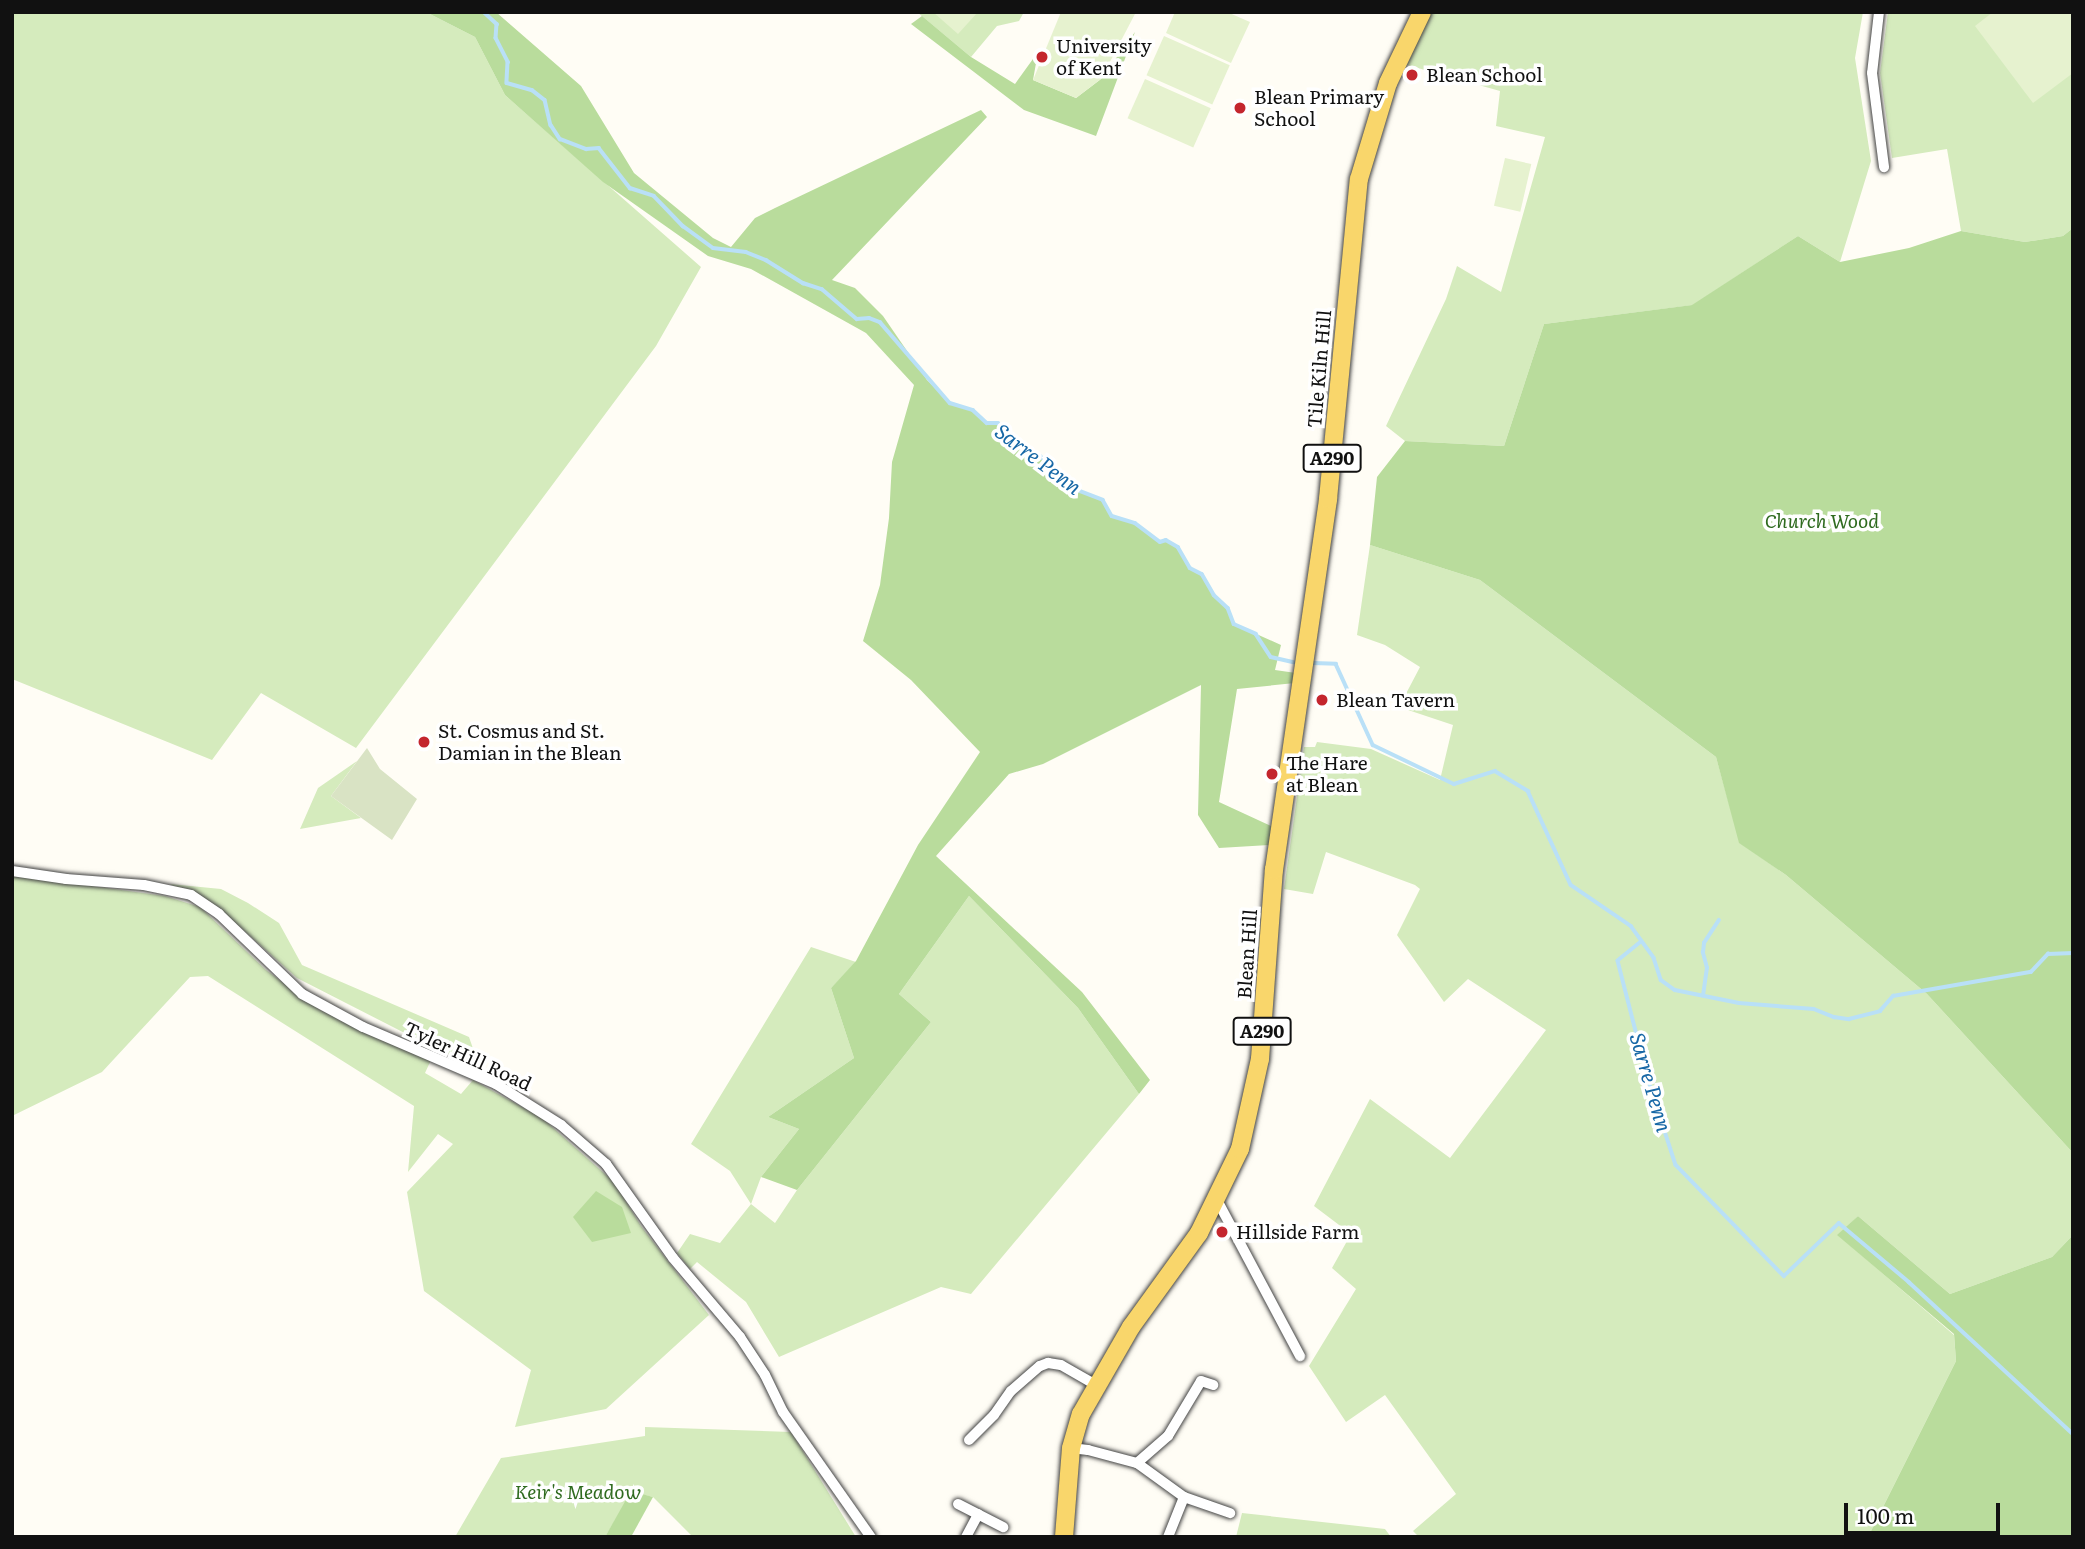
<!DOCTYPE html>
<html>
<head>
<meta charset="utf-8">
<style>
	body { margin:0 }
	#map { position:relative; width:2085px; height:1549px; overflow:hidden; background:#fffdf5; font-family:Literata,serif }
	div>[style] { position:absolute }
	.green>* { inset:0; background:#d5ebbd }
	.forest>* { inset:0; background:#b9dc9c }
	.cemetery>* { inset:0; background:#d9e3c4 }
	.pitch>* { inset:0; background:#e6f2cf; transform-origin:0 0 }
	.stream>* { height:3.5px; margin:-1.75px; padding:0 1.75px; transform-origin:1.75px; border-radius:1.75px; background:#b9e0f7 }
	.roads { filter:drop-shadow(0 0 2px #444) drop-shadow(0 0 2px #444) }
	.street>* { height:10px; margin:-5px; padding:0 5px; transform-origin:5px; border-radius:5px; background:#fff }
	.primary>* { height:18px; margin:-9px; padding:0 9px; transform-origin:9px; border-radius:9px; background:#f9d66b }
	.dots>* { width:19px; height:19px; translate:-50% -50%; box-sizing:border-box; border:4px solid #fff; border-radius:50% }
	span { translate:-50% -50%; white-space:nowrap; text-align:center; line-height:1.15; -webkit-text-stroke:7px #fff; paint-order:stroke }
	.shield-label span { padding:2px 5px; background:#fff; border:2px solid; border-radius:5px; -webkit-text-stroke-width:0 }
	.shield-label { font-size:18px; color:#111; font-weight:700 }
	.poi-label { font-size:19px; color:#111 }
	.left { translate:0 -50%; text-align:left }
	.street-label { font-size:19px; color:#111 }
	.park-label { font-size:19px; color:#2f6b1f; font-style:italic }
	.water-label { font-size:21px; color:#1768a6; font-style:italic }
	.frame { position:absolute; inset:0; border:14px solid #111; pointer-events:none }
	.scale { position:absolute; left:1844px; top:1503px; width:156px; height:32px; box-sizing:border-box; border:4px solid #111; border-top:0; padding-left:9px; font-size:21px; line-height:24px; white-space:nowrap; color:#111; -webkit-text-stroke:5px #fff; paint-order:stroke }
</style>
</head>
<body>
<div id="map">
	<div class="green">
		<i style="clip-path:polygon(12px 12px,426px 12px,475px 37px,505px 95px,701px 267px,656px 346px,356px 748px,261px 693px,212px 760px,12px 679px)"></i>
		<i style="clip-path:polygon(917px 12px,1024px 12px,1019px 21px,997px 26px,971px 57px)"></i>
		<i style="clip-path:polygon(1431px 12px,1863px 12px,1855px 58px,1871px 161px,1840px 262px,1798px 236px,1693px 305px,1544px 324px,1504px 446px,1405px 441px,1386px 426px,1446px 299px,1457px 266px,1501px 292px,1545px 137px,1496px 126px,1500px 91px,1407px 65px)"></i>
		<i style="clip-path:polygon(1888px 12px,2073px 12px,2073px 228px,2063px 236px,2025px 242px,1961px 231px,1947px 149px,1892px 158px,1880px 73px)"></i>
		<i style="clip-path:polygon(1370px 545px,1480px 580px,1716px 757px,1740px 843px,1786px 875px,1927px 994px,2073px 1153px,2073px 1235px,2052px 1257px,1950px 1294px,1858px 1216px,1838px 1235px,1954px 1335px,1956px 1361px,1868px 1537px,1419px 1537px,1413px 1531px,1456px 1494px,1385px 1395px,1346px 1422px,1309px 1366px,1356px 1289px,1332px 1268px,1351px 1234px,1314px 1206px,1370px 1099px,1450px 1158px,1546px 1030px,1468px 979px,1444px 1002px,1397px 935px,1420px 889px,1415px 885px,1326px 852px,1313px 894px,1284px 889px,1304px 747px,1315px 747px,1317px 742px,1371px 749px,1440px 780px,1453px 725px,1399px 707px,1420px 667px,1385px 645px,1357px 635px)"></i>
		<i style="clip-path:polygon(357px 761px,331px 796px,361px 818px,300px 829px,318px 788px)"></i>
		<i style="clip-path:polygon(12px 875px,165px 896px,200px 907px,266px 970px,320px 1010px,431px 1060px,425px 1073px,461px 1094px,473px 1080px,542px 1118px,614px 1182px,641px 1226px,709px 1315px,606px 1409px,515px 1427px,531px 1370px,424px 1291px,407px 1192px,453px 1144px,438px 1134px,408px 1172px,414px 1106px,208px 976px,190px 977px,102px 1072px,12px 1116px)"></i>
		<i style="clip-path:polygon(170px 884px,221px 889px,248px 903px,279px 923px,302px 965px,469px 1037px,479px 1066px,434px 1048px,297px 978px,222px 911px)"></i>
		<i style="clip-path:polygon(969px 896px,1078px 1008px,1139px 1094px,971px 1294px,941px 1287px,779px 1357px,746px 1302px,697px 1262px,690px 1269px,677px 1253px,690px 1234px,720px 1243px,751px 1204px,730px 1171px,691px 1144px,811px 947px,856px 962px,831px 988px,854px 1058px,768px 1117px,799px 1129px,761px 1177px,751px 1204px,775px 1223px,797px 1190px,931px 1022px,899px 994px)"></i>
		<i style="clip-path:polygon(645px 1427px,791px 1432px,856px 1537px,693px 1537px,653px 1497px,632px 1492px,605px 1537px,455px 1537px,501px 1458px,645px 1436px)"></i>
		<i style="clip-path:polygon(1242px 1513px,1385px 1529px,1391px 1537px,1236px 1537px)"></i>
	</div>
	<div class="forest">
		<i style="clip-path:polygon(426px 12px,496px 12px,581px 86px,634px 173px,713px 238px,731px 247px,755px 218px,775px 208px,981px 110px,987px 117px,832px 280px,855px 288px,883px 316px,927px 380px,950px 403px,973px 410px,988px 423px,998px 423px,1027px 452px,1040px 456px,1060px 472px,1072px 488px,1103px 500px,1112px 516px,1135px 523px,1160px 542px,1166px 540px,1178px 547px,1190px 568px,1202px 574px,1214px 595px,1228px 608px,1234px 624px,1281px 645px,1275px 670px,1296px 673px,1295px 683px,1237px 689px,1219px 802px,1271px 826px,1269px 845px,1219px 848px,1198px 815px,1201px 685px,1043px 764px,1009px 774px,936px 856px,1082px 992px,1150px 1080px,1139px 1094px,1078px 1008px,969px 896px,899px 994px,931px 1022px,797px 1190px,761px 1177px,799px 1129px,768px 1117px,854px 1058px,831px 988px,856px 961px,918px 845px,980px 752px,911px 680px,863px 641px,880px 585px,889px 518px,892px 462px,914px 385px,866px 333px,751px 269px,708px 256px,603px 182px,505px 95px,475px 37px)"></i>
		<i style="clip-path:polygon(922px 16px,971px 57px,1015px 84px,1038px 52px,1033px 80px,1076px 98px,1101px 79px,1135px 32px,1096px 136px,1024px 110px,911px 24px)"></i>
		<i style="clip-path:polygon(2073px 228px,2073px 1153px,1927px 994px,1786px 875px,1739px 843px,1716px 757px,1480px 580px,1370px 545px,1377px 477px,1405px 441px,1504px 446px,1544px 324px,1692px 305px,1798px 236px,1840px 262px,1909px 248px,1961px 231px,2025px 242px,2063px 236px)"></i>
		<i style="clip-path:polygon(596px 1191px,622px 1207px,631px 1233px,592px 1242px,573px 1217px)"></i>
		<i style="clip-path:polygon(1858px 1216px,1950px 1294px,2052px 1257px,2073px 1235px,2073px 1537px,1868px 1537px,1956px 1361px,1954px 1334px,1837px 1235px)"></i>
		<i style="clip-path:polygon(631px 1491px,653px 1497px,631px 1537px,605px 1537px)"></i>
	</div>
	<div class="cemetery">
		<i style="clip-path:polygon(367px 748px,380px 769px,417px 799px,392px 840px,331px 796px)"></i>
	</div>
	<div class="pitch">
		<i style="clip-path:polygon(933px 12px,978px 12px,958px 34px)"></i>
		<i style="clip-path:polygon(1061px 12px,1136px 12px,1101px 79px,1076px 98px,1033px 80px)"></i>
		<i style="clip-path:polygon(1175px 12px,1227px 12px,1250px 22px,1231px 63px,1166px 33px)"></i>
		<i style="clip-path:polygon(1993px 12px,2073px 12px,2073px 73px,2033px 103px,1975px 26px)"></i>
		<i style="left:1164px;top:36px;width:72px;height:43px;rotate:24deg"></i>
		<i style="left:1145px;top:79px;width:72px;height:43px;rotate:24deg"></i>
		<i style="left:1505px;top:158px;width:27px;height:49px;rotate:13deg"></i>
	</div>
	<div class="stream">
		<i style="left:484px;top:12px;width:18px;rotate:43deg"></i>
		<i style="left:497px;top:24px;width:14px;rotate:94deg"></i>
		<i style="left:496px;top:38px;width:27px;rotate:63deg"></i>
		<i style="left:508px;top:62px;width:21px;rotate:93deg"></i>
		<i style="left:507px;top:83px;width:26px;rotate:16deg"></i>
		<i style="left:532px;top:90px;width:16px;rotate:38deg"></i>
		<i style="left:545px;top:100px;width:26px;rotate:77deg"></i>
		<i style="left:551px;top:125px;width:17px;rotate:57deg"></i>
		<i style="left:560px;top:139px;width:28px;rotate:21deg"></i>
		<i style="left:586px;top:149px;width:13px;rotate:-4deg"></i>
		<i style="left:599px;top:148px;width:51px;rotate:52.2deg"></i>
		<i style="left:630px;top:188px;width:25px;rotate:18deg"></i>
		<i style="left:654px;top:196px;width:42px;rotate:46deg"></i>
		<i style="left:683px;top:226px;width:37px;rotate:36deg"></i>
		<i style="left:713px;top:248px;width:33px;rotate:7deg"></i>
		<i style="left:746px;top:252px;width:22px;rotate:22deg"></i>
		<i style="left:766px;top:260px;width:44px;rotate:31.9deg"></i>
		<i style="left:803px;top:283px;width:20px;rotate:18deg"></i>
		<i style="left:822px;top:289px;width:46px;rotate:40.6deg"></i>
		<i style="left:857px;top:319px;width:12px;rotate:-5deg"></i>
		<i style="left:869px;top:318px;width:12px;rotate:20deg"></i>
		<i style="left:880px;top:322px;width:107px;rotate:49.2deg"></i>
		<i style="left:950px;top:403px;width:24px;rotate:17deg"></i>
		<i style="left:973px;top:410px;width:19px;rotate:43deg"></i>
		<i style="left:987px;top:423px;width:11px"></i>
		<i style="left:998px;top:423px;width:41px;rotate:45deg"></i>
		<i style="left:1027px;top:452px;width:14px;rotate:17deg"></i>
		<i style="left:1040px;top:456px;width:26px;rotate:39deg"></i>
		<i style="left:1060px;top:472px;width:20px;rotate:53deg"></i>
		<i style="left:1072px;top:488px;width:33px;rotate:21deg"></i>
		<i style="left:1103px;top:500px;width:18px;rotate:61deg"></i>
		<i style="left:1112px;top:516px;width:24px;rotate:17deg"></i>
		<i style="left:1135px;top:523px;width:31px;rotate:37deg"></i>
		<i style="left:1160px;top:542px;width:6px;rotate:-18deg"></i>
		<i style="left:1166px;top:540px;width:14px;rotate:30deg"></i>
		<i style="left:1178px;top:547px;width:24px;rotate:60deg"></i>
		<i style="left:1190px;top:568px;width:13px;rotate:27deg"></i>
		<i style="left:1202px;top:574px;width:24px;rotate:60deg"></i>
		<i style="left:1214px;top:595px;width:19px;rotate:43deg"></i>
		<i style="left:1228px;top:608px;width:17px;rotate:69deg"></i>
		<i style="left:1234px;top:624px;width:24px;rotate:24deg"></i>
		<i style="left:1256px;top:634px;width:27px;rotate:57deg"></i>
		<i style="left:1271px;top:657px;width:23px;rotate:13deg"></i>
		<i style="left:1313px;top:663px;width:23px;rotate:2deg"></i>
		<i style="left:1336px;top:664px;width:89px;rotate:65.4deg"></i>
		<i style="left:1373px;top:745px;width:90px;rotate:25.7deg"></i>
		<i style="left:1454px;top:784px;width:43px;rotate:-17.6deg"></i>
		<i style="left:1495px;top:771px;width:39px;rotate:31deg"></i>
		<i style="left:1528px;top:791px;width:103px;rotate:65.4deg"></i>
		<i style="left:1571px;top:885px;width:73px;rotate:34.3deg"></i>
		<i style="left:1631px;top:926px;width:39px;rotate:54deg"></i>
		<i style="left:1654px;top:958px;width:23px;rotate:72deg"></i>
		<i style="left:1661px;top:980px;width:17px;rotate:36deg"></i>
		<i style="left:1675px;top:990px;width:65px;rotate:11.5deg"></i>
		<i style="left:1739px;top:1003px;width:75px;rotate:4.6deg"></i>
		<i style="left:1814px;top:1009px;width:22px;rotate:22deg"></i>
		<i style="left:1834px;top:1017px;width:15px;rotate:8deg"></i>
		<i style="left:1849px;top:1019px;width:32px;rotate:-14deg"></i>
		<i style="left:1880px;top:1011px;width:20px;rotate:-49deg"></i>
		<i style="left:1893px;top:996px;width:140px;rotate:-9.9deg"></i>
		<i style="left:2031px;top:972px;width:25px;rotate:-47deg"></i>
		<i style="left:2048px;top:954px;width:25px;rotate:-2deg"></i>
		<i style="left:1640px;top:943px;width:28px;rotate:141deg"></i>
		<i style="left:1618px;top:961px;width:125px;rotate:75.6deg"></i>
		<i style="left:1649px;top:1082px;width:87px;rotate:72deg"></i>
		<i style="left:1676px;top:1165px;width:155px;rotate:45.8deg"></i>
		<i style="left:1784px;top:1276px;width:76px;rotate:-43.9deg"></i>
		<i style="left:1839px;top:1223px;width:92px;rotate:40.1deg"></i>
		<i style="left:1909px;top:1282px;width:224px;rotate:42.8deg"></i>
		<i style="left:1703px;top:996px;width:28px;rotate:-82deg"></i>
		<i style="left:1707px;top:968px;width:16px;rotate:-105deg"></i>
		<i style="left:1703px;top:953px;width:10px;rotate:-84deg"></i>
		<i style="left:1704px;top:943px;width:27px;rotate:-57deg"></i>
	</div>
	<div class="roads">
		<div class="street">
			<i style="left:1879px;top:12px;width:61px;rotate:96.5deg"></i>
			<i style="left:1872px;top:73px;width:95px;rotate:82.7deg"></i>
			<i style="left:12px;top:871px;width:55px;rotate:8.4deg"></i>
			<i style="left:66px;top:879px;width:78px;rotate:4.4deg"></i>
			<i style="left:144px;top:885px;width:48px;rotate:12deg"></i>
			<i style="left:191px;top:895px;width:34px;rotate:34deg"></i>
			<i style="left:219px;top:914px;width:115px;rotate:43.9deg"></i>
			<i style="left:302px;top:994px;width:69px;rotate:28.4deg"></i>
			<i style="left:363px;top:1027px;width:145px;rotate:23.2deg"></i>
			<i style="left:496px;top:1084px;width:77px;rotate:32.2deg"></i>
			<i style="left:561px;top:1125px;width:60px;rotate:40.9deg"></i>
			<i style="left:606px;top:1164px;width:115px;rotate:54.5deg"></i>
			<i style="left:673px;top:1258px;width:104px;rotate:49.7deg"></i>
			<i style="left:740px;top:1337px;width:45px;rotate:56.7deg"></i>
			<i style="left:765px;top:1375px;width:41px;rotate:64.1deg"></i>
			<i style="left:783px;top:1412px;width:153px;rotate:54.9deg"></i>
			<i style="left:1217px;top:1200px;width:177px;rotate:62deg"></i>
			<i style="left:969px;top:1440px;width:35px;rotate:-45deg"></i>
			<i style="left:994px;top:1415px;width:29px;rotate:-55deg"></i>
			<i style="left:1011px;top:1391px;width:38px;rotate:-41deg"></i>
			<i style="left:1040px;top:1366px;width:9px;rotate:-21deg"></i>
			<i style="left:1048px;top:1363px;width:13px;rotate:9deg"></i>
			<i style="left:1061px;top:1365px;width:40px;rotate:29.7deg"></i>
			<i style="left:1071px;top:1448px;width:17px;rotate:7deg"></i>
			<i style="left:1088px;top:1450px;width:51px;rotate:14.9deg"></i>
			<i style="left:1137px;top:1463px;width:58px;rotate:35.9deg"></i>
			<i style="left:1184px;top:1497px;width:49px;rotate:19.2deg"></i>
			<i style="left:1137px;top:1463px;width:41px;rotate:-41.1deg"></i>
			<i style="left:1168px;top:1436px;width:64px;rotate:-59deg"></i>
			<i style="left:1201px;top:1381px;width:13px;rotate:18deg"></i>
			<i style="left:958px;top:1504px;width:51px;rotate:27.1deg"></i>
			<i style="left:966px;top:1537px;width:26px;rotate:-62deg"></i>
			<i style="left:1168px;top:1537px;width:43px;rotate:-68.2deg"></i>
		</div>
		<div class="primary">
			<i style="left:1064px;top:1537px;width:89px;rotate:-85.5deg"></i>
			<i style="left:1071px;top:1448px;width:35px;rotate:-74deg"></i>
			<i style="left:1081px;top:1414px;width:100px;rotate:-60.1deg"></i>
			<i style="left:1131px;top:1327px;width:116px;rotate:-54.1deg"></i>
			<i style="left:1199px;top:1233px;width:93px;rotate:-64deg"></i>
			<i style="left:1240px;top:1149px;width:92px;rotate:-77.5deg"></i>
			<i style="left:1260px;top:1059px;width:190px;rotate:-85.8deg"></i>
			<i style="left:1274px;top:870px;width:375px;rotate:-81.7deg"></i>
			<i style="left:1328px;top:499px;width:321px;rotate:-84.5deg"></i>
			<i style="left:1359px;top:179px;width:100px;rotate:-73.2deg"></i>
			<i style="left:1388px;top:83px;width:79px;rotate:-64.4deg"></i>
		</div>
	</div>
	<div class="dots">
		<i style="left:1042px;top:57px;background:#c4262e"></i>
		<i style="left:1412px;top:75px;background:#c4262e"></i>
		<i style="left:1240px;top:108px;background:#c4262e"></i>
		<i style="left:1322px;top:700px;background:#c4262e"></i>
		<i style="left:424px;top:742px;background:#c4262e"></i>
		<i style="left:1272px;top:774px;background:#c4262e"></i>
		<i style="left:1222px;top:1232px;background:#c4262e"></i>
	</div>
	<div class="shield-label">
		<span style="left:1332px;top:458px">A290</span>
		<span style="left:1262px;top:1031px">A290</span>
	</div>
	<div class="poi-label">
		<span class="left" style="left:1056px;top:57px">University<br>of Kent</span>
		<span class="left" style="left:1426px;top:75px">Blean School</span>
		<span class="left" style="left:1254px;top:108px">Blean Primary<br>School</span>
		<span class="left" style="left:1336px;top:700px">Blean Tavern</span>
		<span class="left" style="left:438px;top:742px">St. Cosmus and St.<br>Damian in the Blean</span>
		<span class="left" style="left:1286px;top:774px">The Hare<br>at Blean</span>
		<span class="left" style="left:1236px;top:1232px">Hillside Farm</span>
	</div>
	<div class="street-label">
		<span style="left:1319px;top:369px;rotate:-85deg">Tile Kiln Hill</span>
		<span style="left:1247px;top:954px;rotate:-86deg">Blean Hill</span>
		<span style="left:468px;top:1056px;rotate:25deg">Tyler Hill Road</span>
	</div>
	<div class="park-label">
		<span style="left:1822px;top:521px">Church Wood</span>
		<span style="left:578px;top:1492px">Keir's Meadow</span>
	</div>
	<div class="water-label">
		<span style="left:1039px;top:458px;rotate:37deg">Sarre Penn</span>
		<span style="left:1652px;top:1082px;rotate:74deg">Sarre Penn</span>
	</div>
	<div class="frame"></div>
	<div class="scale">100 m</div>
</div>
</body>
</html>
